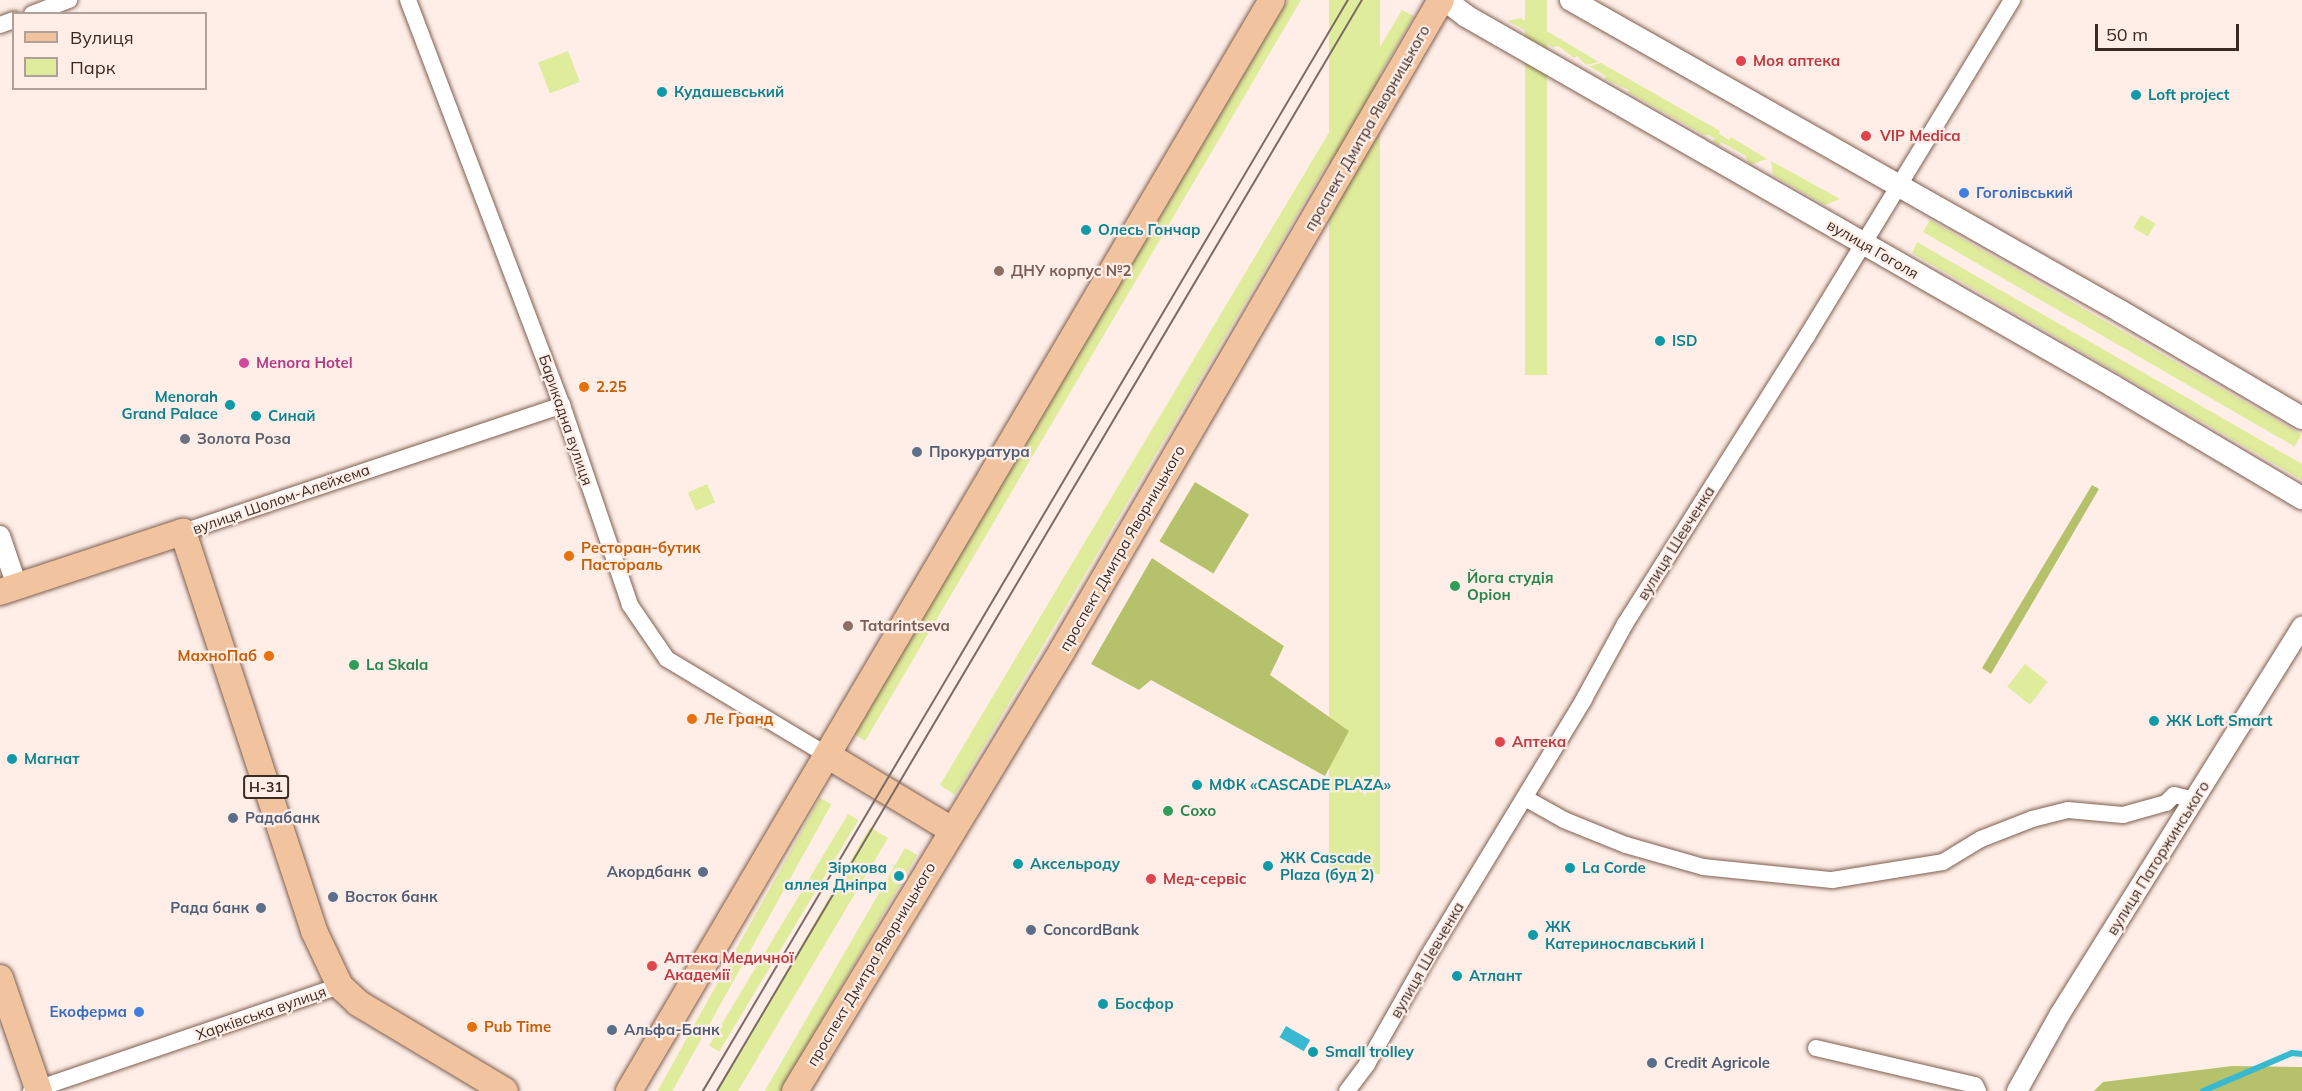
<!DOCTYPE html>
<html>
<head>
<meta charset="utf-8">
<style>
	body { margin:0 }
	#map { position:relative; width:2302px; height:1091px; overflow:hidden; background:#feeee7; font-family:Mulish,sans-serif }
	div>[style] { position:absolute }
	.green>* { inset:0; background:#dfec9c; transform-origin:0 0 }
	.forest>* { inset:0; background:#b6c26b; transform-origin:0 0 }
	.water>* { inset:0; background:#39b9d0; transform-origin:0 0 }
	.stream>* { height:6px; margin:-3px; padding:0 3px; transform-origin:3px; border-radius:3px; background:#39b9d0 }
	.roads { filter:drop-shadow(0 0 2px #7f5e50) drop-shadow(0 0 2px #7f5e50) }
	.minor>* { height:16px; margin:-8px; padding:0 8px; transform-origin:8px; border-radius:8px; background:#fff }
	.tertiary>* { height:20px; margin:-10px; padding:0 10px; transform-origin:10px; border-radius:10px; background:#fff }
	.secondary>* { height:22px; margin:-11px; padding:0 11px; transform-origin:11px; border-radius:11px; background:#fff }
	.primary>* { height:26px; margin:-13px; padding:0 13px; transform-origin:13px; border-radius:13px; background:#f1c39e }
	.tram>* { height:1.5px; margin:-0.75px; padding:0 0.75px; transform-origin:0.75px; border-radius:0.75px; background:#7a6b65 }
	.dots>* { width:16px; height:16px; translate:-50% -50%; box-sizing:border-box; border:3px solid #feeee7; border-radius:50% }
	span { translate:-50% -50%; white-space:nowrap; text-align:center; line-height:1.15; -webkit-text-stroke:4.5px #feeee7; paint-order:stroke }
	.shield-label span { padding:2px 4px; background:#feeee7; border:2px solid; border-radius:4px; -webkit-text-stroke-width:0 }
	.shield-label { font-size:14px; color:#392a24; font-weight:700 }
	.health-label { font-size:15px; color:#be3a42; font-weight:700 }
	.left { translate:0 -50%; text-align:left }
	.culture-label { font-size:15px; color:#0d838f; font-weight:700 }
	.right { translate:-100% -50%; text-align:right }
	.street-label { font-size:15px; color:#392a24 }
	.shop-label { font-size:15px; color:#366cbe; font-weight:700 }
	.education-label { font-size:15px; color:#785e54; font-weight:700 }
	.hotel-label { font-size:15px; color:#b23c85; font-weight:700 }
	.food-label { font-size:15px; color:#c56008; font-weight:700 }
	.worship-label { font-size:15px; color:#5b616d; font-weight:700 }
	.service-label { font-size:15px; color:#4e5e75; font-weight:700 }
	.leisure-label { font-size:15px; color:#27864d; font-weight:700 }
	.legend { position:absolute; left:12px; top:12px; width:195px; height:78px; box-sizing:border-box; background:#feeee7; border:2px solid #afa099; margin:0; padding:8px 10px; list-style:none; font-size:18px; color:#392a24 }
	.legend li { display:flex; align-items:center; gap:12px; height:30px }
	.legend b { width:30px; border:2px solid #afa099 }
	.scale { position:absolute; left:2095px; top:24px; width:144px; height:27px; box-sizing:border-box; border:3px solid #392a24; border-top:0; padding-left:8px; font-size:18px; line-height:21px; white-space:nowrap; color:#392a24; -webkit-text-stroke:4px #feeee7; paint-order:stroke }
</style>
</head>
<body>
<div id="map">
	<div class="green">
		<i style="clip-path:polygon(1288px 0,1301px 0,865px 741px,854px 734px)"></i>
		<i style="left:1329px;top:0;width:51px;height:874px"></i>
		<i style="left:1525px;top:0;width:22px;height:375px"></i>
		<i style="clip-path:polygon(1402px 10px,1414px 16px,955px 795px,940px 785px)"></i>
		<i style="clip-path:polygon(1520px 18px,1541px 30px,1543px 40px,1508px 21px)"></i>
		<i style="clip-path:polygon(1545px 30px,1599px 62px,1586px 65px,1577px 56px,1574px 58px,1558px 46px,1553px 47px,1546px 43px)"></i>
		<i style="left:568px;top:51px;width:33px;height:32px;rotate:69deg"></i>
		<i style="clip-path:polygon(1601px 63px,1720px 131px,1719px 134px,1729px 140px,1731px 137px,1767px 159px,1753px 164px,1747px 161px,1746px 156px,1721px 142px,1719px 145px,1713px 142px,1715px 139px,1707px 134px,1706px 136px,1628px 92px,1629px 90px,1605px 79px,1606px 76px,1589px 66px)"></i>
		<i style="clip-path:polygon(1771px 161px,1840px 199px,1825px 205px,1773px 175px)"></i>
		<i style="left:2141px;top:215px;width:17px;height:15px;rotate:31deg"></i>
		<i style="left:1930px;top:220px;width:429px;height:14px;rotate:30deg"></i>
		<i style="clip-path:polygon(1917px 242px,2302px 464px,2302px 480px,1912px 253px)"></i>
		<i style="left:707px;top:484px;width:20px;height:21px;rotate:66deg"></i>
		<i style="left:2025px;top:664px;width:29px;height:29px;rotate:38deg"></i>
		<i style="left:820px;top:798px;width:13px;height:340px;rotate:29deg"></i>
		<i style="left:848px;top:814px;width:12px;height:270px;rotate:31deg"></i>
		<i style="clip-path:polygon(870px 827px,888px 838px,738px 1091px,717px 1091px)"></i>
		<i style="left:905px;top:848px;width:14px;height:283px;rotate:30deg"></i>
	</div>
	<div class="forest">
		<i style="left:1195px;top:482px;width:63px;height:69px;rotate:31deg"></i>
		<i style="clip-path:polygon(2092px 485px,2099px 489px,1991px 674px,1982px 668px)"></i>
		<i style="clip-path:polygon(1152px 558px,1284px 646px,1270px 675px,1349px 731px,1325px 776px,1151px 680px,1139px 690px,1091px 664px)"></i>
		<i style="clip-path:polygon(2232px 1066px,2302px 1067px,2302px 1091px,2094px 1091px,2103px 1082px)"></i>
	</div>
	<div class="water">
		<i style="left:1286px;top:1026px;width:28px;height:13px;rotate:30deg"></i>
	</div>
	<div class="stream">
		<i style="left:2203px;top:1091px;width:97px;rotate:-23.1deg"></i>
		<i style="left:2292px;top:1053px;width:10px;rotate:6deg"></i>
	</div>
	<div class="roads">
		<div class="minor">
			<i style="left:408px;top:0;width:433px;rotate:69.2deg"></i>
			<i style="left:562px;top:405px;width:211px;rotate:71.2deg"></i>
			<i style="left:630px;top:605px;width:65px;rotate:55.6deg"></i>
			<i style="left:667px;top:659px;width:187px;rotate:31deg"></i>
			<i style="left:32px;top:14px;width:40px;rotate:-21deg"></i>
			<i style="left:0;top:25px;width:15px;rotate:-20deg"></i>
			<i style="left:183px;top:532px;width:400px;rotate:-18.5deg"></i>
			<i style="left:1525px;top:798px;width:45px;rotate:29.4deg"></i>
			<i style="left:1564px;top:820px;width:67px;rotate:22deg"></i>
			<i style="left:1626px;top:845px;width:80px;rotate:15.9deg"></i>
			<i style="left:1703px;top:867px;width:130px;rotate:5.8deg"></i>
			<i style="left:1832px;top:880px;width:112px;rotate:-9.2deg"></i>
			<i style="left:1943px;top:862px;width:44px;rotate:-31.2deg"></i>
			<i style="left:1981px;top:839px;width:55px;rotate:-21.4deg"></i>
			<i style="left:2032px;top:819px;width:37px;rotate:-14deg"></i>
			<i style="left:2068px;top:810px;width:55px;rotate:5.2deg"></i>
			<i style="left:2123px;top:815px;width:45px;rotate:-15.6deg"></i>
			<i style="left:2166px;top:803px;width:11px;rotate:-45deg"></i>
			<i style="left:2174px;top:795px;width:21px;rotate:14deg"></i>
			<i style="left:1816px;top:1048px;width:163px;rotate:13.1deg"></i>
			<i style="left:1975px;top:1085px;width:7px;rotate:63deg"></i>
			<i style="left:31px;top:1091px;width:326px;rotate:-18.8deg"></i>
			<i style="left:1347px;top:1091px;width:34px;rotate:-53deg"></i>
			<i style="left:1367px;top:1064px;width:124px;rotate:-60.5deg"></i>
			<i style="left:1428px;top:956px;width:301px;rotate:-58.7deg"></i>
			<i style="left:1584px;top:699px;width:85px;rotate:-61.3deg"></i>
			<i style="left:1625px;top:624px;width:341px;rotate:-57.7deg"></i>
			<i style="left:1807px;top:336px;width:394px;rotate:-58.6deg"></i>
		</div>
		<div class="tertiary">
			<i style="left:0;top:536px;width:53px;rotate:71.2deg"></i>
			<i style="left:2017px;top:1091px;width:88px;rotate:-60.8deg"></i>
			<i style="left:2060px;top:1014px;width:457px;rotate:-58deg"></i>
		</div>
		<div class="secondary">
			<i style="left:1445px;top:0;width:26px;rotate:37deg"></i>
			<i style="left:1466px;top:16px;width:745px;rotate:29.76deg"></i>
			<i style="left:2113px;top:386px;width:220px;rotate:30.7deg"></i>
			<i style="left:1571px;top:0;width:631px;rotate:29.53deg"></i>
			<i style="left:2120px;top:311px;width:211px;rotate:30.5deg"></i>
		</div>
		<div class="primary">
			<i style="left:0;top:592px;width:193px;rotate:-18.2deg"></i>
			<i style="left:183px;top:532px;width:420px;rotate:71.8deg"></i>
			<i style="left:314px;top:931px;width:61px;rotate:64.7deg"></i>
			<i style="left:340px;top:986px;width:25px;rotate:43deg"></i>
			<i style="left:358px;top:1003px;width:171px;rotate:30.9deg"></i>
			<i style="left:827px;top:755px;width:146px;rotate:31deg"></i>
			<i style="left:0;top:978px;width:120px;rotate:71deg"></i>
			<i style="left:629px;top:1091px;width:1266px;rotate:-59.49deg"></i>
			<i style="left:795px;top:1091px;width:515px;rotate:-58.75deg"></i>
			<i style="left:1062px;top:651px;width:753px;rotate:-59.79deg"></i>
		</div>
	</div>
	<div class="tram">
		<i style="left:703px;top:1091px;width:1267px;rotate:-59.41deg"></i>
		<i style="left:717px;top:1091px;width:1267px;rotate:-59.41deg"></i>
	</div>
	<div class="dots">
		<i style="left:1741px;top:61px;background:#e0444e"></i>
		<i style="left:662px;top:92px;background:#0f9aa8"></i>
		<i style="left:2136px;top:95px;background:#0f9aa8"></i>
		<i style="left:1866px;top:136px;background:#e0444e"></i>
		<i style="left:1964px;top:193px;background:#3f7fe0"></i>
		<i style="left:1086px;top:230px;background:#0f9aa8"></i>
		<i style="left:999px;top:271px;background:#8d6e63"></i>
		<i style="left:1660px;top:341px;background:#0f9aa8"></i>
		<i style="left:244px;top:363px;background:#d1479c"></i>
		<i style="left:584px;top:387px;background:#e8710a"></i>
		<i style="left:230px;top:405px;background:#0f9aa8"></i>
		<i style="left:256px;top:416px;background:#0f9aa8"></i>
		<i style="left:185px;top:439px;background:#6b7280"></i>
		<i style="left:917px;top:452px;background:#5c6f8a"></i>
		<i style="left:569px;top:556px;background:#e8710a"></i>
		<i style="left:1455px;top:586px;background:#2e9e5b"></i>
		<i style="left:848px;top:626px;background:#8d6e63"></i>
		<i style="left:269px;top:656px;background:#e8710a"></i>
		<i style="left:354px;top:665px;background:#2e9e5b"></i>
		<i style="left:692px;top:719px;background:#e8710a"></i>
		<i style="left:2154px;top:721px;background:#0f9aa8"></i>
		<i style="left:1500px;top:742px;background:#e0444e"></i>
		<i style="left:12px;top:759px;background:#0f9aa8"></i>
		<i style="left:1197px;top:785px;background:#0f9aa8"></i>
		<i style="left:1168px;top:811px;background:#2e9e5b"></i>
		<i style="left:233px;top:818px;background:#5c6f8a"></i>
		<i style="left:1018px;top:864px;background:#0f9aa8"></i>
		<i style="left:1268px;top:866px;background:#0f9aa8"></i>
		<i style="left:1570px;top:868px;background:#0f9aa8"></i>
		<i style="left:703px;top:872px;background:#5c6f8a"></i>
		<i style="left:899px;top:876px;background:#0f9aa8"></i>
		<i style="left:1151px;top:879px;background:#e0444e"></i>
		<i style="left:333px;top:897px;background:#5c6f8a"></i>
		<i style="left:261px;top:908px;background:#5c6f8a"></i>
		<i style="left:1031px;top:930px;background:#5c6f8a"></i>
		<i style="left:1533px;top:935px;background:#0f9aa8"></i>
		<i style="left:652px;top:966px;background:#e0444e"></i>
		<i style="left:1457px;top:976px;background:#0f9aa8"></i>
		<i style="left:1103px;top:1004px;background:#0f9aa8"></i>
		<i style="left:139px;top:1012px;background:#3f7fe0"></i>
		<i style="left:472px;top:1027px;background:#e8710a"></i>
		<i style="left:612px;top:1030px;background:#5c6f8a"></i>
		<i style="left:1313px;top:1052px;background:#0f9aa8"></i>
		<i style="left:1652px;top:1063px;background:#5c6f8a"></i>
	</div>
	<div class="shield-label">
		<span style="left:266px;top:787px">Н-31</span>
	</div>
	<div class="health-label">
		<span class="left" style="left:1753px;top:61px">Моя аптека</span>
		<span class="left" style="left:1880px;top:136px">VIP Medica</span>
		<span class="left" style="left:1512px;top:742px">Аптека</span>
		<span class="left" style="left:1163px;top:879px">Мед-сервіс</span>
		<span class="left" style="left:664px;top:966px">Аптека Медичної<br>Академії</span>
	</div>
	<div class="culture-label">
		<span class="left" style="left:674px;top:92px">Кудашевський</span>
		<span class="left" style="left:2148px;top:95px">Loft project</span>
		<span class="left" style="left:1098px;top:230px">Олесь Гончар</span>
		<span class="left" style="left:1672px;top:341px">ISD</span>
		<span class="right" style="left:218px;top:405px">Menorah<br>Grand Palace</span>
		<span class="left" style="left:268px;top:416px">Синай</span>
		<span class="left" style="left:2166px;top:721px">ЖК Loft Smart</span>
		<span class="left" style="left:24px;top:759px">Магнат</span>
		<span class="left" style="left:1209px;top:785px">МФК «CASCADE PLAZA»</span>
		<span class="left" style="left:1280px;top:866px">ЖК Cascade<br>Plaza (буд 2)</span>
		<span class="left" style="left:1030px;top:864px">Аксельроду</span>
		<span class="right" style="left:887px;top:876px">Зіркова<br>аллея Дніпра</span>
		<span class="left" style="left:1582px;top:868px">La Corde</span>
		<span class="left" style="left:1545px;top:935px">ЖК<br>Катеринославський I</span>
		<span class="left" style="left:1469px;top:976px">Атлант</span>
		<span class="left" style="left:1115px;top:1004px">Босфор</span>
		<span class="left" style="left:1325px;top:1052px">Small trolley</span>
	</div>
	<div class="street-label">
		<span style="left:1367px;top:128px;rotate:-60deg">проспект Дмитра Яворницького</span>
		<span style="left:1873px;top:249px;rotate:30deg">вулиця Гоголя</span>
		<span style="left:566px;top:420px;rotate:71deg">Барикадна вулиця</span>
		<span style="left:281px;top:499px;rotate:-19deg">вулиця Шолом-Алейхема</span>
		<span style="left:1676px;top:543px;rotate:-58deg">вулиця Шевченка</span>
		<span style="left:1122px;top:548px;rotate:-60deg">проспект Дмитра Яворницького</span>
		<span style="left:2158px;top:858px;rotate:-58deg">вулиця Паторжинського</span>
		<span style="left:1427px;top:960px;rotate:-60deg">вулиця Шевченка</span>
		<span style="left:871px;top:964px;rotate:-59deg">проспект Дмитра Яворницького</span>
		<span style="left:261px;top:1013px;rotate:-19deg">Харківська вулиця</span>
	</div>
	<div class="shop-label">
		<span class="left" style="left:1976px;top:193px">Гоголівський</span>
		<span class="right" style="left:127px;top:1012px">Екоферма</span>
	</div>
	<div class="education-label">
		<span class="left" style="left:1011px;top:271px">ДНУ корпус №2</span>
		<span class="left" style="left:860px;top:626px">Tatarintseva</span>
	</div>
	<div class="hotel-label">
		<span class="left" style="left:256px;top:363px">Menora Hotel</span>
	</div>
	<div class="food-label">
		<span class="left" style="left:596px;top:387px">2.25</span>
		<span class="left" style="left:581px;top:556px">Ресторан-бутик<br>Пастораль</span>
		<span class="right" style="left:257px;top:656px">МахноПаб</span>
		<span class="left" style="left:704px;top:719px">Ле Гранд</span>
		<span class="left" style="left:484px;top:1027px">Pub Time</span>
	</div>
	<div class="worship-label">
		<span class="left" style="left:197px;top:439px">Золота Роза</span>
	</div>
	<div class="service-label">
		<span class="left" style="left:929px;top:452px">Прокуратура</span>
		<span class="left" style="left:245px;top:818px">Радабанк</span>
		<span class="right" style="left:691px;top:872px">Акордбанк</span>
		<span class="left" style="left:345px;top:897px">Восток банк</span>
		<span class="right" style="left:249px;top:908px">Рада банк</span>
		<span class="left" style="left:1043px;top:930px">ConcordBank</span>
		<span class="left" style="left:624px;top:1030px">Альфа-Банк</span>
		<span class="left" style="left:1664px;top:1063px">Credit Agricole</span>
	</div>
	<div class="leisure-label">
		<span class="left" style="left:1467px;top:586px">Йога студія<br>Оріон</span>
		<span class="left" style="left:366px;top:665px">La Skala</span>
		<span class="left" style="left:1180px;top:811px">Сохо</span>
	</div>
	<ul class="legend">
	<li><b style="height:8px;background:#f1c39e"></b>Вулиця</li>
	<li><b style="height:16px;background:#dfec9c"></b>Парк</li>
	</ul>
	<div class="scale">50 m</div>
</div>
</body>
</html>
